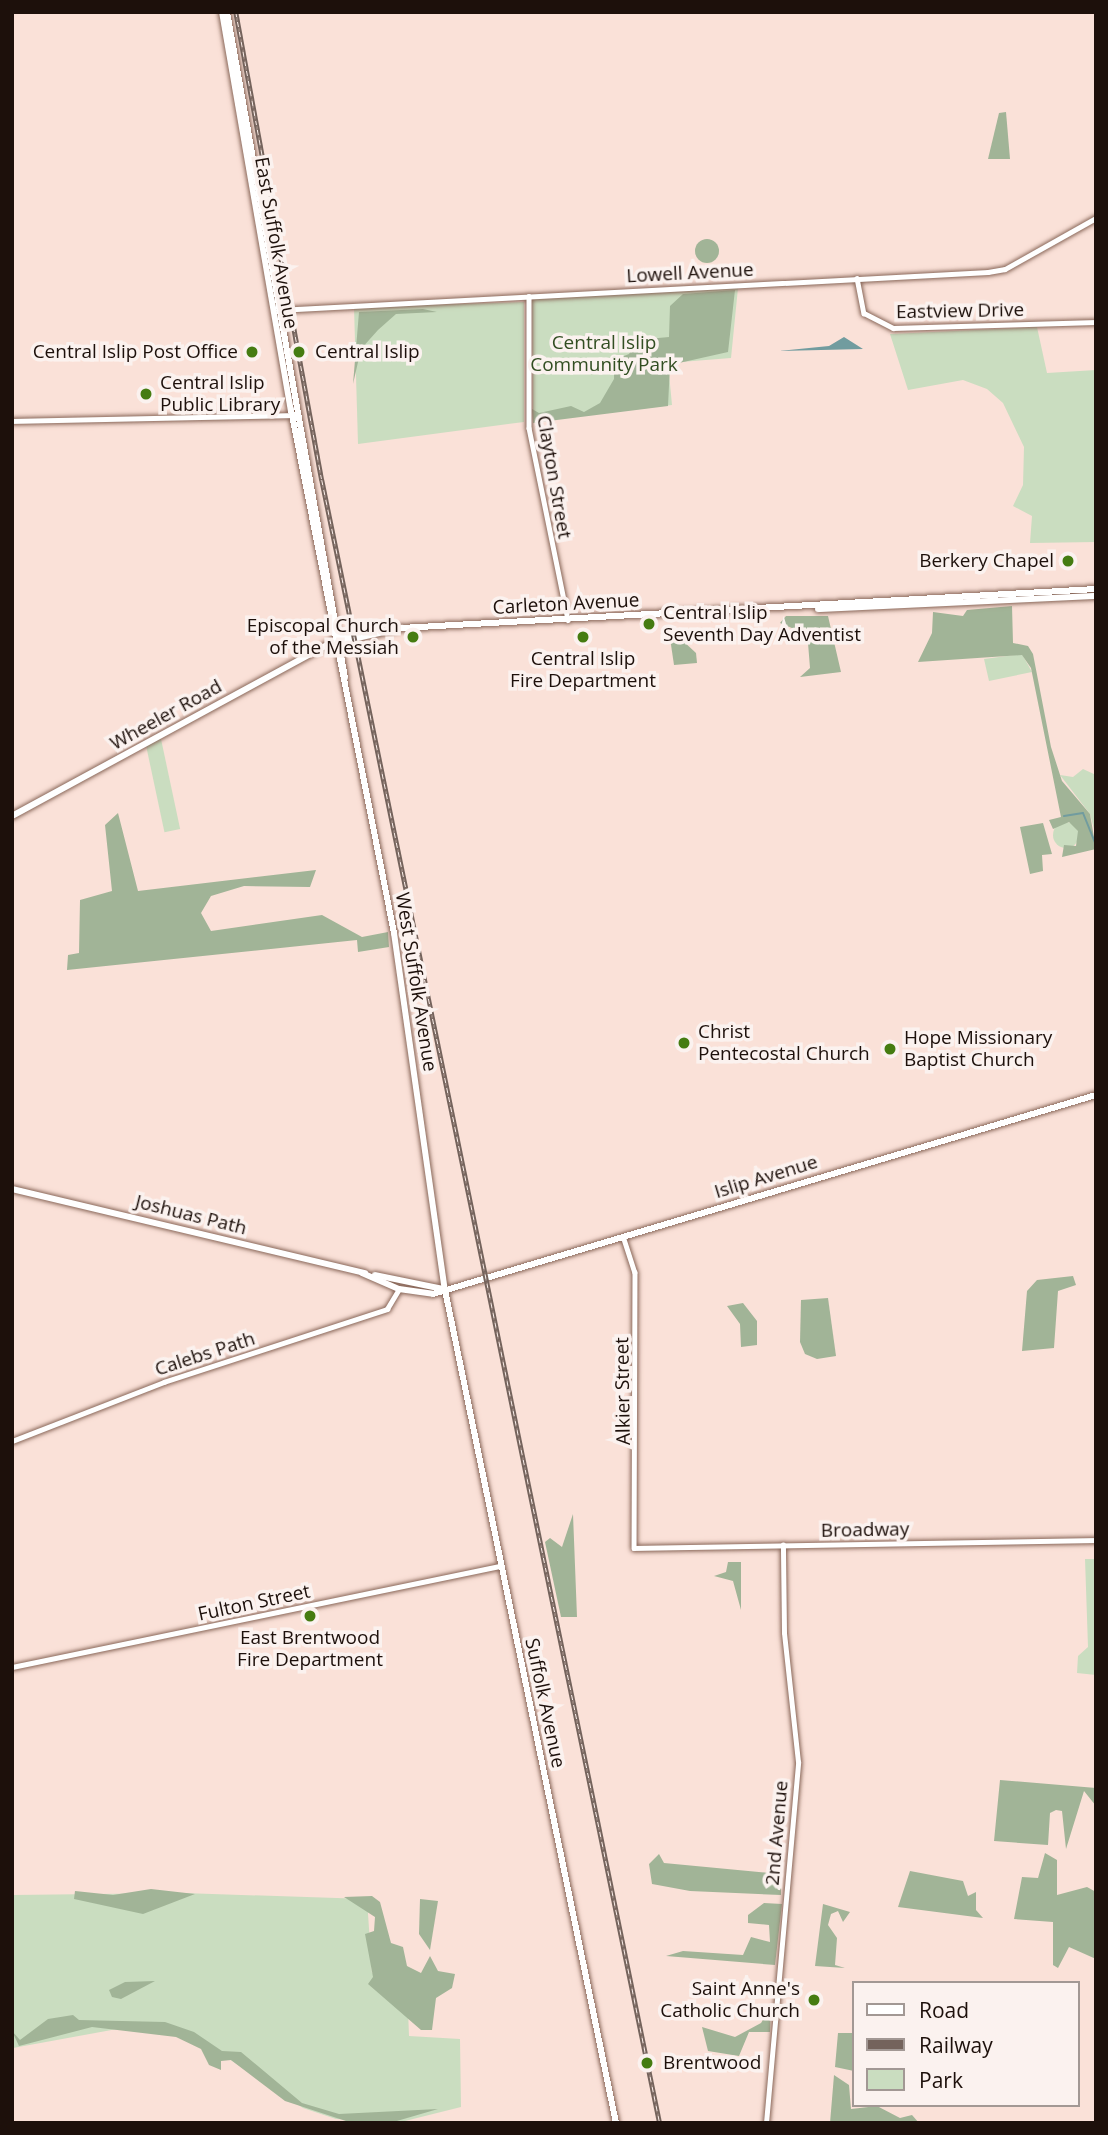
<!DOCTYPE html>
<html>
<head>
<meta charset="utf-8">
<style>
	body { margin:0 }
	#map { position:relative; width:1108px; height:2135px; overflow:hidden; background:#fae1d8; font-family:"Open Sans",sans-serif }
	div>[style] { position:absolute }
	.green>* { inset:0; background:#caddc0; transform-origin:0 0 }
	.round { border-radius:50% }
	.forest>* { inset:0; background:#a1b497 }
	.water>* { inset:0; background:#719c9f }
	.stream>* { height:2px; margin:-1px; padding:0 1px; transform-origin:1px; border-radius:1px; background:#719c9f }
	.roads { filter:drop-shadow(0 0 2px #896759) drop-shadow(0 0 2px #896759) }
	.minor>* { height:4.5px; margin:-2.25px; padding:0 2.25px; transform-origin:2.25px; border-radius:2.25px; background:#fff }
	.major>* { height:6px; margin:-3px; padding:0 3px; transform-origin:3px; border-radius:3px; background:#fff }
	.rail>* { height:4.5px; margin-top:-2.25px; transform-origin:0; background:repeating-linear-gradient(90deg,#fbf2ef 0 5px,#74635c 0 10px); box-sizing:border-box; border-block:2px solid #74635c }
	.dots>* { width:19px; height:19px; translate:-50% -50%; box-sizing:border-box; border:4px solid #fbf2ef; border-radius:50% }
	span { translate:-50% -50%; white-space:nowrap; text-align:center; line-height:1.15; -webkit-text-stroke:7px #fbf2ef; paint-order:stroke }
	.street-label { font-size:19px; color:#1d100b }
	.park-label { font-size:19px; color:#324e22 }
	.poi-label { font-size:19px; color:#1d100b }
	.right { translate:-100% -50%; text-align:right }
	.left { translate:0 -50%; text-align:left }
	.frame { position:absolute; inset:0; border:14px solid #1d100b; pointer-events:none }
	.legend { position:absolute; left:852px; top:1981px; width:228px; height:126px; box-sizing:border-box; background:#fbf2ef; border:2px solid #a29894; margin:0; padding:9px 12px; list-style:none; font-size:21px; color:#1d100b }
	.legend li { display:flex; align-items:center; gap:14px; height:35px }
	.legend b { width:35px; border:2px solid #a29894 }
</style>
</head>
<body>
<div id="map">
	<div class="green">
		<i style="clip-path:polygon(738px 288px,731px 358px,668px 363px,672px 405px,533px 422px,532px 299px)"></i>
		<i style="clip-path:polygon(524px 302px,524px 422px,358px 444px,354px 307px)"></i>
		<i style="clip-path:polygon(1037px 327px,1047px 373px,1096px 370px,1096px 542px,1030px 543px,1032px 516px,1013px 506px,1023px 485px,1024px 447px,1003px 403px,987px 389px,963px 380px,908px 390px,890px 334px)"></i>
		<i style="clip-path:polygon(1022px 654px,1032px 672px,989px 681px,984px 659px)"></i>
		<i style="left:161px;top:739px;width:92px;height:16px;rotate:78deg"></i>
		<i style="clip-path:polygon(1083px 769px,1096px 775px,1096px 837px,1090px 814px,1060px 775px,1073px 777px)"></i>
		<i class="round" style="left:1053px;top:822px;width:26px;height:26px"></i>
		<i style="clip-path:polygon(1085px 1559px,1096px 1559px,1096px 1675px,1077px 1673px,1078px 1656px,1088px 1647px)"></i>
		<i style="clip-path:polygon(183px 1893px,367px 1899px,372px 1973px,391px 1977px,408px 2009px,409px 2036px,460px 2039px,461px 2107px,401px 2122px,336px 2119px,303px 2108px,223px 2055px,177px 2036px,128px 2027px,13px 2048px,12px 1895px)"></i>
	</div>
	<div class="forest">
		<i style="clip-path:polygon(1006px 112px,1010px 159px,988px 159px,999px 113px)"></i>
		<i class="round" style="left:695px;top:239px;width:24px;height:24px"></i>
		<i style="clip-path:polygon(735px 290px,728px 352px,670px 365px,668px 406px,533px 423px,532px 409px,539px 413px,571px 406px,584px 412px,600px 403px,614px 379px,614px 360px,629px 354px,637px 340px,669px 337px,670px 306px,683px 294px)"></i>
		<i style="clip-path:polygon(423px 309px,437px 312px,396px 314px,378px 330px,361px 349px,353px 384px,359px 312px)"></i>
		<i style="clip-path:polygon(1012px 606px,1013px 643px,1028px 646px,1033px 654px,1051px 747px,1062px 781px,1090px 814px,1096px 849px,1062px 857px,1064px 845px,1076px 846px,1078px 831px,1069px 822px,1053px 829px,1049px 820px,1061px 817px,1031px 668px,1022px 655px,918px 662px,932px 633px,933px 612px,963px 616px,967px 610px)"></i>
		<i style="clip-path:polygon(786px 616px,828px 616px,841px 672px,800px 677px,810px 668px,808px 643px,799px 631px,780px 623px)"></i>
		<i style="clip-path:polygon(670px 638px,682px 640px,696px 653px,697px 663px,674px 665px)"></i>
		<i style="clip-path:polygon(118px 813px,138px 891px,316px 870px,310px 887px,244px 886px,211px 896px,201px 913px,211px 931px,322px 915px,362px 937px,388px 932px,389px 947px,358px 952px,357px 940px,67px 970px,68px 955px,79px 953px,80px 900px,112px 891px,105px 825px)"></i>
		<i style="clip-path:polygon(1043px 823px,1052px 854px,1042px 855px,1043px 871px,1030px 874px,1020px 827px)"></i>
		<i style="clip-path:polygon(1073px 1276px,1076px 1285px,1058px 1291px,1054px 1348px,1022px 1351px,1027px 1291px,1037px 1280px)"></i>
		<i style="clip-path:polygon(828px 1298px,836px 1356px,817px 1359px,805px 1354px,800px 1342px,801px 1300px)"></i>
		<i style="clip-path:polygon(743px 1303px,757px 1321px,757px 1345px,741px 1347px,740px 1324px,727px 1306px)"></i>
		<i style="clip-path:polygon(573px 1514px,577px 1617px,561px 1617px,545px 1542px,550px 1538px,562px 1547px)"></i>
		<i style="clip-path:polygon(728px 1562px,741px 1562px,741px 1610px,733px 1581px,714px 1576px,726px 1572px)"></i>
		<i style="clip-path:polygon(1000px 1780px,1096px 1788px,1096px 1806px,1084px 1791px,1066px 1849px,1062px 1811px,1056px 1810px,1050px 1813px,1048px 1845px,994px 1841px)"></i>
		<i style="clip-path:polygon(1045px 1853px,1057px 1860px,1057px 1895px,1087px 1887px,1096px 1892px,1096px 1959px,1069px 1947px,1058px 1968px,1053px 1965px,1053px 1922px,1014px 1919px,1022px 1877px,1038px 1878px)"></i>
		<i style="clip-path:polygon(659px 1854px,664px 1863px,781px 1874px,781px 1895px,690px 1891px,652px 1884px,649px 1864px)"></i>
		<i style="clip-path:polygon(910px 1871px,963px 1881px,968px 1896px,976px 1892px,976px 1910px,983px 1918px,898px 1907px)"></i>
		<i style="clip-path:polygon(151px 1889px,195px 1894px,143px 1914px,74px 1899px,75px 1891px,113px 1895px)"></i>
		<i style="clip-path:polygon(372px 1896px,380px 1902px,391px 1943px,403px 1947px,407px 1966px,421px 1973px,430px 1956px,438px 1971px,455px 1974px,452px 1988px,436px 1998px,432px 2030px,421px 2030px,368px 1984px,373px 1977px,365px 1934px,374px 1931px,375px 1917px,344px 1897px)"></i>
		<i style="clip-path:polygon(420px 1899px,438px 1901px,430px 1950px,419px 1934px)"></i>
		<i style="clip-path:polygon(764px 1903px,782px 1904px,775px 1965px,666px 1956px,683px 1951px,743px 1955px,751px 1937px,770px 1942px,769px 1925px,748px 1923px,748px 1915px)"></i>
		<i style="clip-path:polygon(823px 1904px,850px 1912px,843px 1922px,838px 1911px,831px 1914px,828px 1925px,837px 1938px,835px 1965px,845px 1968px,815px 1966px)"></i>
		<i style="clip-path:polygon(155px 1981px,121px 1999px,112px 1997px,109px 1990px,125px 1982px)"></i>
		<i style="clip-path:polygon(771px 2007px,770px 2032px,749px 2032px,739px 2056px,708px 2051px,702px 2027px,735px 2037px,761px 2023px)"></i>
		<i style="clip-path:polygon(73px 2015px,79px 2020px,165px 2022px,194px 2032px,222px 2051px,241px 2052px,302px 2103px,339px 2114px,438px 2109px,390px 2123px,352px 2123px,285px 2101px,231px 2060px,221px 2061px,221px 2070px,209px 2065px,201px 2049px,176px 2037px,92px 2027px,19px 2046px,12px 2031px,20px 2040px,48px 2019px)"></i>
		<i style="clip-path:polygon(838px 2033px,854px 2033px,854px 2071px,835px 2067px)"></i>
		<i style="clip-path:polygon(834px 2075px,849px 2085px,851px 2109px,877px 2106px,900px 2118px,912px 2115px,919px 2123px,830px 2123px)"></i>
	</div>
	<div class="water">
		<i style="clip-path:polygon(844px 337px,863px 349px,779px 351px,829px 346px)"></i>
	</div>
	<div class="stream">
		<i style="left:1064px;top:816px;width:19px;rotate:-9deg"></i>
		<i style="left:1083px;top:813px;width:35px;rotate:68deg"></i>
	</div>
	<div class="roads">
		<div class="minor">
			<i style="left:857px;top:278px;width:36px;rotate:79deg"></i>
			<i style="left:864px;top:313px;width:33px;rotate:27deg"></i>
			<i style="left:893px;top:328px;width:203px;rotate:-1.7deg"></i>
			<i style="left:529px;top:296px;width:132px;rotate:90deg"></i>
			<i style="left:529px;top:428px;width:196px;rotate:78.5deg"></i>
			<i style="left:278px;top:310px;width:711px;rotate:-3.06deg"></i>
			<i style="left:988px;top:272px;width:17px;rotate:-10deg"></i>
			<i style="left:1005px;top:269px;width:104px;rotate:-29.3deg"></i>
			<i style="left:12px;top:421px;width:283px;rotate:-1.2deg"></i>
			<i style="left:623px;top:1236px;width:38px;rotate:72deg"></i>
			<i style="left:635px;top:1272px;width:276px;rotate:90.2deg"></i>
			<i style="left:634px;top:1548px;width:462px;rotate:-1deg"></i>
			<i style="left:12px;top:1441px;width:163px;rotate:-21.2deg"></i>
			<i style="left:164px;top:1382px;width:235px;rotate:-18.1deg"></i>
			<i style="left:387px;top:1309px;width:23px;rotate:-59deg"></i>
			<i style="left:12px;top:1667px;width:499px;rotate:-11.7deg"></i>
			<i style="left:766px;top:2123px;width:362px;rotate:-84.9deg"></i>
			<i style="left:798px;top:1762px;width:130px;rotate:-96.2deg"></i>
			<i style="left:784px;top:1633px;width:88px;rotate:-90.7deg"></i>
		</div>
		<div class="major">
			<i style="left:222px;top:12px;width:404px;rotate:80.2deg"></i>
			<i style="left:291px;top:410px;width:533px;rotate:78.86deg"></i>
			<i style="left:394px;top:933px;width:361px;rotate:81.9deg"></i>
			<i style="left:445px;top:1290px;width:850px;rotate:78.4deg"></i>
			<i style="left:227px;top:12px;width:676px;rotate:79.95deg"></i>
			<i style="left:818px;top:609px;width:278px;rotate:-2.7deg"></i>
			<i style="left:336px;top:643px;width:67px;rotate:-13deg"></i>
			<i style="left:401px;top:628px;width:696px;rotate:-3.21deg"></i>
			<i style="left:12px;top:816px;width:378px;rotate:-28.5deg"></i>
			<i style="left:344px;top:636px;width:33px;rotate:-7deg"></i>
			<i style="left:12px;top:1189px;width:363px;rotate:13.4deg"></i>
			<i style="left:362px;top:1273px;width:40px;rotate:23.4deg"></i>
			<i style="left:399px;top:1289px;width:34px;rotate:8deg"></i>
			<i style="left:433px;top:1294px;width:692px;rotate:-16.71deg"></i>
			<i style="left:375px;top:1275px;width:69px;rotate:11.6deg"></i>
		</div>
	</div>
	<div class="rail">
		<i style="left:236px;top:12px;width:476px;rotate:79.6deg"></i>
		<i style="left:322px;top:480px;width:1677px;rotate:78.38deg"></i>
	</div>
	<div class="dots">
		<i style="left:252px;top:352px;background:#457c11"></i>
		<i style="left:299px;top:352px;background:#457c11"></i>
		<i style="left:146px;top:394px;background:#457c11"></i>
		<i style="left:1068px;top:561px;background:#457c11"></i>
		<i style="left:649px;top:624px;background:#457c11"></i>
		<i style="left:413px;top:637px;background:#457c11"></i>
		<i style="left:583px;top:637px;background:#457c11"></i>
		<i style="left:684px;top:1043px;background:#457c11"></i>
		<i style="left:890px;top:1049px;background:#457c11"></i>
		<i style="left:310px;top:1616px;background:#457c11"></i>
		<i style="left:814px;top:2000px;background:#457c11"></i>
		<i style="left:647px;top:2063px;background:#457c11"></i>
	</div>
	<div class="street-label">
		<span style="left:276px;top:243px;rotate:80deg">East Suffolk Avenue</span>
		<span style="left:690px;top:273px;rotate:-3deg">Lowell Avenue</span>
		<span style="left:960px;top:311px;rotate:-1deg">Eastview Drive</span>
		<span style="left:554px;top:477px;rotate:80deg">Clayton Street</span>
		<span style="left:566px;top:604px;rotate:-3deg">Carleton Avenue</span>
		<span style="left:166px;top:715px;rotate:-29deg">Wheeler Road</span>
		<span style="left:416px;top:982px;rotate:81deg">West Suffolk Avenue</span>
		<span style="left:766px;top:1177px;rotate:-17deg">Islip Avenue</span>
		<span style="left:191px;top:1215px;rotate:14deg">Joshuas Path</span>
		<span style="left:205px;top:1354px;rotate:-18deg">Calebs Path</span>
		<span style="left:623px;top:1391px;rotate:-91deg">Alkier Street</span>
		<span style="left:865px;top:1530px;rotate:-1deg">Broadway</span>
		<span style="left:254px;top:1603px;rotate:-12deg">Fulton Street</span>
		<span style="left:545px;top:1703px;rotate:78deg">Suffolk Avenue</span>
		<span style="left:777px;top:1833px;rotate:-85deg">2nd Avenue</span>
	</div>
	<div class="park-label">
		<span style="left:604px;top:354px">Central Islip<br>Community Park</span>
	</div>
	<div class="poi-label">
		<span class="right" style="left:238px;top:352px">Central Islip Post Office</span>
		<span class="left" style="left:315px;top:352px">Central Islip</span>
		<span class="left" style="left:160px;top:394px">Central Islip<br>Public Library</span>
		<span class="right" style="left:1054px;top:561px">Berkery Chapel</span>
		<span class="left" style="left:663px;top:624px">Central Islip<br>Seventh Day Adventist</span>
		<span class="right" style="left:399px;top:637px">Episcopal Church<br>of the Messiah</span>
		<span style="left:583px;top:670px">Central Islip<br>Fire Department</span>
		<span class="left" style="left:698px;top:1043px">Christ<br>Pentecostal Church</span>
		<span class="left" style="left:904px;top:1049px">Hope Missionary<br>Baptist Church</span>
		<span style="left:310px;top:1649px">East Brentwood<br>Fire Department</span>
		<span class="right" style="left:800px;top:2000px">Saint Anne's<br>Catholic Church</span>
		<span class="left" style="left:663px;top:2063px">Brentwood</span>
	</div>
	<div class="frame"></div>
	<ul class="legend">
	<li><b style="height:9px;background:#fff"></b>Road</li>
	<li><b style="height:9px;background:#74635c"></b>Railway</li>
	<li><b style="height:19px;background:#caddc0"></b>Park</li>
	</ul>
</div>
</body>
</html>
